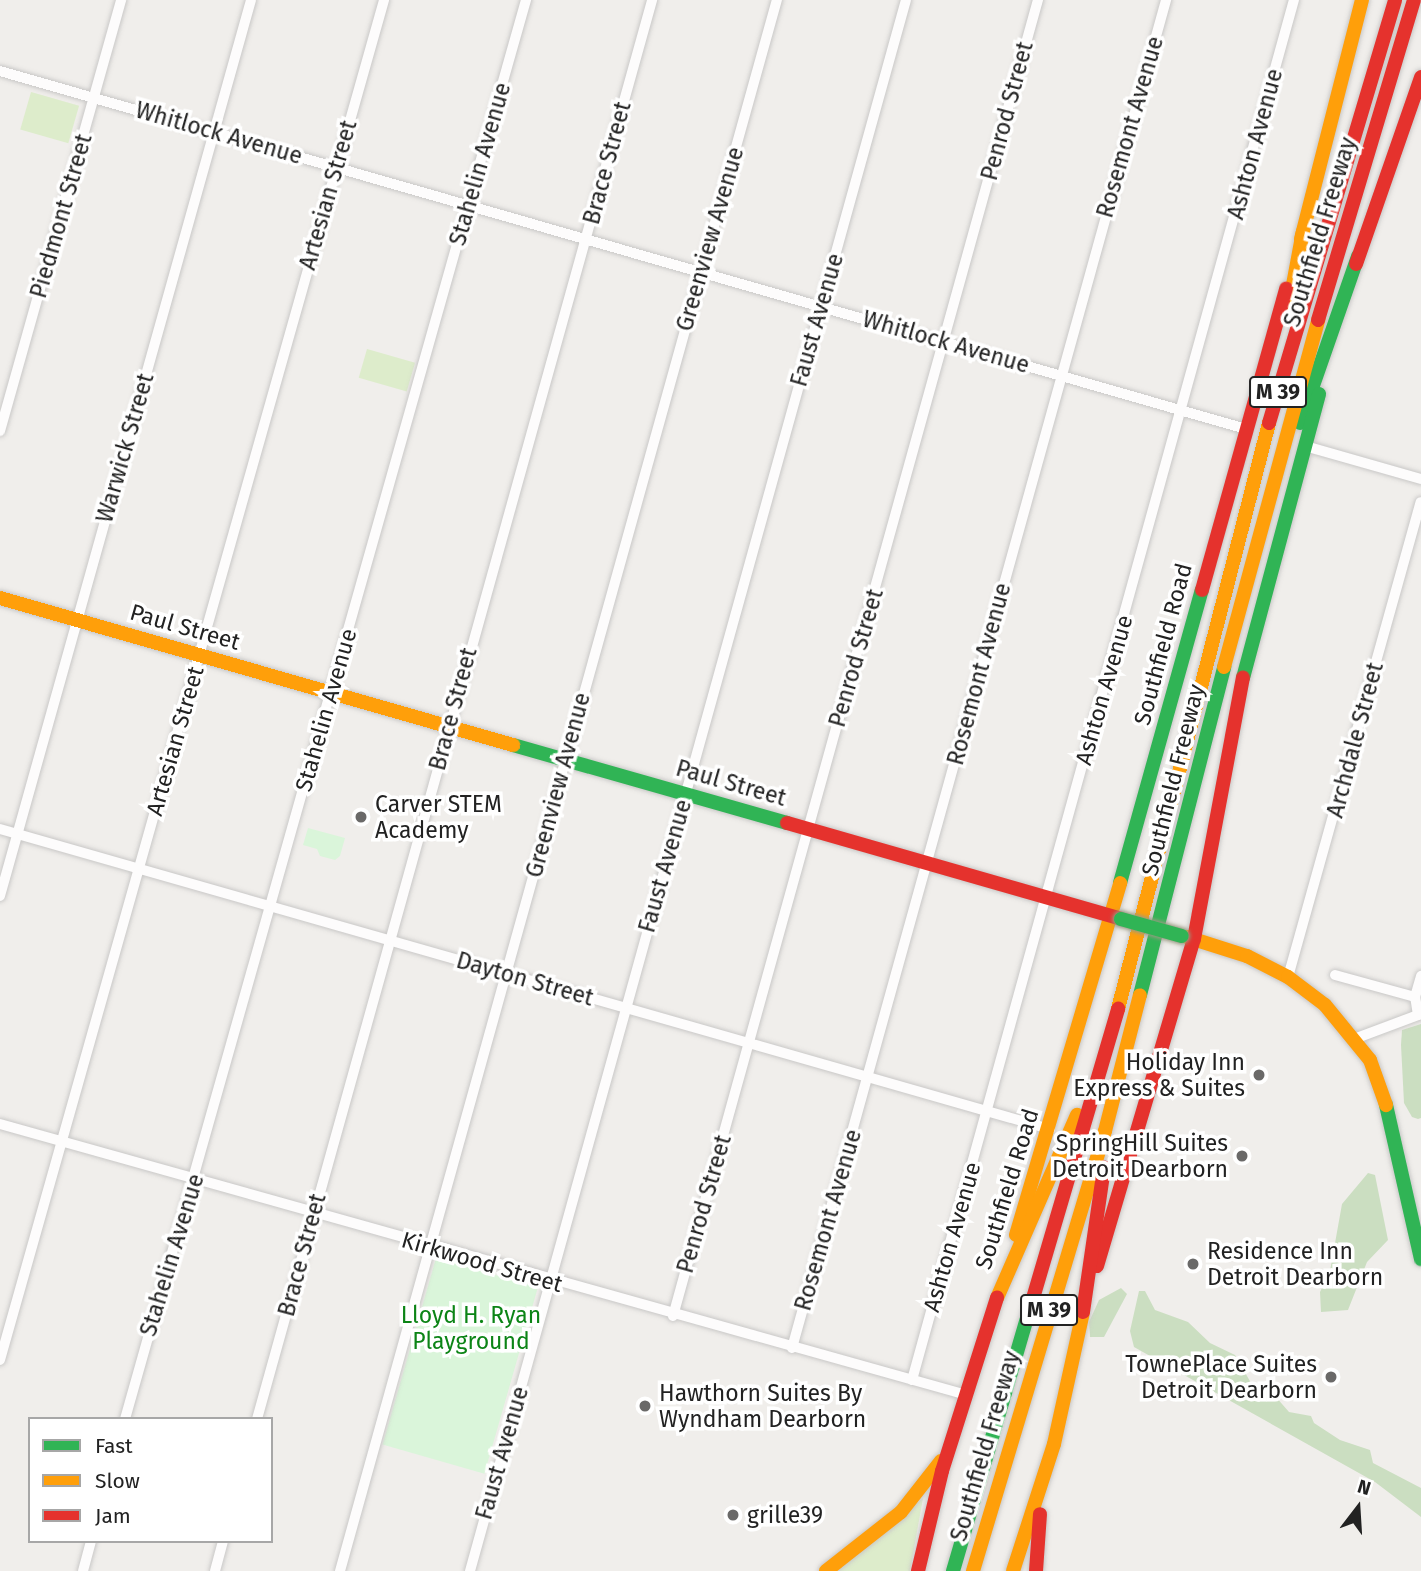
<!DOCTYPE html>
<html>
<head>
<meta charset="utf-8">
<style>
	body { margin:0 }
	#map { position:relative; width:1421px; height:1571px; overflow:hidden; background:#f0eeeb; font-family:"Fira Sans",sans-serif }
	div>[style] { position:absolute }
	.grass>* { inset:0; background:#ddeccb; transform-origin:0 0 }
	.forest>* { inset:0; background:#cbdec1 }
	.park>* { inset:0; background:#daf5da; transform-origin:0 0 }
	.roads { filter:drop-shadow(0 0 2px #c9c8c7) drop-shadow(0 0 2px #c9c8c7) }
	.street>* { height:10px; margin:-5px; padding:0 5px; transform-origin:5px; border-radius:5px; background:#fdfcfc }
	.fast>* { height:14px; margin:-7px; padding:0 7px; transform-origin:7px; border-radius:7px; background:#30b455 }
	.slow>* { height:14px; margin:-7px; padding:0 7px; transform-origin:7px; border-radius:7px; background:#ff9f0a }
	.jam>* { height:14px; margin:-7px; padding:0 7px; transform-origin:7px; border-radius:7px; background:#e5322d }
	.bridges { filter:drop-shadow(0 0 2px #999a82) drop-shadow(0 0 2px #999a82) }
	.fast-bridge>* { height:14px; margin:-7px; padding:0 7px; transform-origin:7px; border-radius:7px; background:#30b455 }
	.dots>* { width:19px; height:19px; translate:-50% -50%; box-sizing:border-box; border:4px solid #fff; border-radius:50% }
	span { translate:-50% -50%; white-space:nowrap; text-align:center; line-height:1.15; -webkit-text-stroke:7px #fff; paint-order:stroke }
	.shield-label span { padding:2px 5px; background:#fff; border:2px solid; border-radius:5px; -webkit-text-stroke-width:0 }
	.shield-label { font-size:21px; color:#222; font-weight:700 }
	.street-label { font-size:23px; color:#222 }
	.poi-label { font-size:23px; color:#222 }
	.left { translate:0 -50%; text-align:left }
	.right { translate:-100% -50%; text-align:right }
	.park-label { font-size:23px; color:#0c8416 }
	.legend { position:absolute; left:28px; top:1417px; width:245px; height:126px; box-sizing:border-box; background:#fff; border:2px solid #a7a7a7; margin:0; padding:9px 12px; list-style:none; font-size:21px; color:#222 }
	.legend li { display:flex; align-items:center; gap:14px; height:35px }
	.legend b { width:35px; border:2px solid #a7a7a7 }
	.north { position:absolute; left:1323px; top:1473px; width:70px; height:70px; -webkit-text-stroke:5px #fff; paint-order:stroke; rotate:17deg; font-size:19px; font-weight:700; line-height:28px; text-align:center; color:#222 }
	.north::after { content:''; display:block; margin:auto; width:24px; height:32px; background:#222; clip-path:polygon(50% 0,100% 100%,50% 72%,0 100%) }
</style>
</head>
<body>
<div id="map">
	<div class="grass">
		<i style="left:31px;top:92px;width:50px;height:39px;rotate:16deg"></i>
		<i style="left:367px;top:349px;width:50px;height:30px;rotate:16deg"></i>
		<i style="clip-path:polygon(923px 1498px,910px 1571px,835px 1571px,866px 1546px)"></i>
	</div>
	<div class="forest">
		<i style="clip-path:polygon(1421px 1024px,1421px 1118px,1418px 1119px,1412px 1117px,1404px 1103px,1401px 1045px,1402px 1030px)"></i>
		<i style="clip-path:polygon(1368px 1173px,1375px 1175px,1388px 1240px,1367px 1262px,1348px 1310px,1321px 1312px,1320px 1292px,1330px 1271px,1342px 1204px)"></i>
		<i style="clip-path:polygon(1121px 1288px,1127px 1294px,1104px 1337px,1090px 1337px,1089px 1322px,1099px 1300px)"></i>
		<i style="clip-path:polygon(1139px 1291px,1145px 1291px,1155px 1310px,1188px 1322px,1210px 1343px,1235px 1355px,1251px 1383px,1269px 1389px,1289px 1412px,1311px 1416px,1314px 1423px,1340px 1440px,1370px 1450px,1373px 1463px,1421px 1488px,1421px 1517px,1375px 1482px,1134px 1347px,1130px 1331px)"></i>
	</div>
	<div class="park">
		<i style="clip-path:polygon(308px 828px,345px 838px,340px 856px,335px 860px,320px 856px,317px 849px,303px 845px)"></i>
		<i style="left:436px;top:1258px;width:106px;height:194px;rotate:16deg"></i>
	</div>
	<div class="roads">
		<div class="street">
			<i style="left:0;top:71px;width:1296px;rotate:16.03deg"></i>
			<i style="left:0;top:431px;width:448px;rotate:-74.3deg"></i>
			<i style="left:1305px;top:446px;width:121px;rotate:15.9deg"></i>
			<i style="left:0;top:829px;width:1092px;rotate:15.95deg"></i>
			<i style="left:0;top:896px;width:930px;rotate:-74.35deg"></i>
			<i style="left:1335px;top:975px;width:83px;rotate:15.4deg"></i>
			<i style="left:1288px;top:977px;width:493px;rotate:-74.4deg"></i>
			<i style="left:1418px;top:1015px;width:18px;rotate:-99deg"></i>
			<i style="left:1415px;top:997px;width:22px;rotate:-74deg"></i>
			<i style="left:1354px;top:1039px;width:72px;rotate:-20.5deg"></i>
			<i style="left:0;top:1124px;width:1004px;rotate:15.66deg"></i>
			<i style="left:673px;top:1316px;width:1366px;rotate:-74.5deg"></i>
			<i style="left:792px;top:1348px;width:1399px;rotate:-74.49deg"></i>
			<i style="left:0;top:1360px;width:1413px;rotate:-74.23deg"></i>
			<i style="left:912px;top:1380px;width:1432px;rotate:-74.53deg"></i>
			<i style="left:125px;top:1419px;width:1475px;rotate:-74.22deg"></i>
			<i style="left:257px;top:1419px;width:1473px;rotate:-74.44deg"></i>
			<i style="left:83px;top:1571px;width:31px;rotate:-75deg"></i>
			<i style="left:215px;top:1571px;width:31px;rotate:-75deg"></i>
			<i style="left:340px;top:1571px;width:1631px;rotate:-74.46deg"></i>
			<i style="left:470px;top:1571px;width:1630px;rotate:-74.49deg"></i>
		</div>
		<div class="fast">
			<i style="left:1300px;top:423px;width:177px;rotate:-70.8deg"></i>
			<i style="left:1243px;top:678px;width:294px;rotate:-75deg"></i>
			<i style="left:513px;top:745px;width:285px;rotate:15.9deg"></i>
			<i style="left:1120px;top:883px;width:304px;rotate:-74.4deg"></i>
			<i style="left:1140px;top:995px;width:339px;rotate:-75.6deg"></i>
			<i style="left:1386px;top:1105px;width:158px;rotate:77.2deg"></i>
			<i style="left:953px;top:1571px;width:277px;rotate:-73.7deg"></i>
		</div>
		<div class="slow">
			<i style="left:1301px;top:239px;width:247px;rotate:-75.7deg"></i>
			<i style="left:1289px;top:306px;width:76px;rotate:-79.4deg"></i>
			<i style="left:0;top:598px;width:534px;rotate:15.99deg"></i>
			<i style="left:1224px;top:667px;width:360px;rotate:-74.8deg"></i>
			<i style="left:1187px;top:937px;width:63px;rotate:17.6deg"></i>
			<i style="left:1247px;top:956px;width:46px;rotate:27.1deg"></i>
			<i style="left:1288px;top:977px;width:46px;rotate:37.1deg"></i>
			<i style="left:1325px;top:1005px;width:71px;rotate:50.7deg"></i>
			<i style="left:1370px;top:1060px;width:48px;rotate:70.4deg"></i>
			<i style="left:1118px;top:1009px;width:605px;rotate:-75.55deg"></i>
			<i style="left:1016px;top:1235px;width:367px;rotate:-73.5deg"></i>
			<i style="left:997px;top:1298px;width:200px;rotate:-66.4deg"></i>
			<i style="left:826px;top:1571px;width:95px;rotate:-38.2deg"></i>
			<i style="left:901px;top:1512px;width:65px;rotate:-51.9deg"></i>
			<i style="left:973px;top:1571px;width:459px;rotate:-73.3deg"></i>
			<i style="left:1105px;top:1131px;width:140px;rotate:-75.6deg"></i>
			<i style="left:1013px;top:1571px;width:133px;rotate:-72.1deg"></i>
			<i style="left:1054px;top:1444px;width:135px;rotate:-77.6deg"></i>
		</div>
		<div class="jam">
			<i style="left:1356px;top:264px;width:198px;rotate:-70.8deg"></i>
			<i style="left:1318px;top:320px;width:334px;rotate:-73.3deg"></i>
			<i style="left:1269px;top:423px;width:441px;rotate:-73.4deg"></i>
			<i style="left:1202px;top:590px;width:313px;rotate:-74.4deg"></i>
			<i style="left:787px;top:823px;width:345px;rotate:16deg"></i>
			<i style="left:1097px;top:1266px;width:341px;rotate:-73.5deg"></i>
			<i style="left:1194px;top:939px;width:266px;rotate:-79.4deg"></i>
			<i style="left:1031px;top:1305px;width:309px;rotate:-73.6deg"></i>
			<i style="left:1083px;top:1312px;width:146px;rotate:-81.7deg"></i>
			<i style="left:918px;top:1571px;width:103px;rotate:-76.5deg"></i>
			<i style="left:942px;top:1471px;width:182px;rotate:-72.4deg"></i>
			<i style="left:1036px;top:1571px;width:57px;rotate:-86deg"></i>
		</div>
	</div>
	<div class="bridges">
		<div class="fast-bridge">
			<i style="left:1121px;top:919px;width:63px;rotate:15.6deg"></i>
		</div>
	</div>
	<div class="dots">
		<i style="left:361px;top:817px;background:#6a6968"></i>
		<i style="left:1259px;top:1075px;background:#6a6968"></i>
		<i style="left:1242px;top:1156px;background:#6a6968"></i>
		<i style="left:1193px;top:1264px;background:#6a6968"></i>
		<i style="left:1331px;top:1377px;background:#6a6968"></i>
		<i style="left:645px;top:1406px;background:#6a6968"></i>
		<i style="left:733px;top:1515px;background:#6a6968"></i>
	</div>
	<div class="shield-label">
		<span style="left:1278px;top:392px">M 39</span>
		<span style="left:1049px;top:1310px">M 39</span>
	</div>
	<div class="street-label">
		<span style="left:1007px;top:111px;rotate:-75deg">Penrod Street</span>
		<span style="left:1130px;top:127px;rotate:-74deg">Rosemont Avenue</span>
		<span style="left:219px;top:133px;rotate:16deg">Whitlock Avenue</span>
		<span style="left:1255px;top:144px;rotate:-75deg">Ashton Avenue</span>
		<span style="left:607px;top:163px;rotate:-75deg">Brace Street</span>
		<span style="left:480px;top:164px;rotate:-74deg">Stahelin Avenue</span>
		<span style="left:328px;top:195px;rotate:-74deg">Artesian Street</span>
		<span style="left:61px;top:216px;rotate:-74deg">Piedmont Street</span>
		<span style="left:1320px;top:232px;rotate:-73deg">Southfield Freeway</span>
		<span style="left:710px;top:239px;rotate:-74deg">Greenview Avenue</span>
		<span style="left:817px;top:320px;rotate:-74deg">Faust Avenue</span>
		<span style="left:946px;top:342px;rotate:16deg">Whitlock Avenue</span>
		<span style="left:125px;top:448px;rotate:-74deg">Warwick Street</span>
		<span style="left:185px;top:627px;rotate:16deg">Paul Street</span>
		<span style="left:1163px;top:644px;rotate:-75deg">Southfield Road</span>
		<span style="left:856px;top:658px;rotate:-74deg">Penrod Street</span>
		<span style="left:979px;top:674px;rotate:-75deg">Rosemont Avenue</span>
		<span style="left:1104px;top:690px;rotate:-74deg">Ashton Avenue</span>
		<span style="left:453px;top:709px;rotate:-75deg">Brace Street</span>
		<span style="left:326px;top:710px;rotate:-74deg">Stahelin Avenue</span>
		<span style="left:1355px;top:740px;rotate:-75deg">Archdale Street</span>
		<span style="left:175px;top:741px;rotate:-74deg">Artesian Street</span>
		<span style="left:1173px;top:780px;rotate:-76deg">Southfield Freeway</span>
		<span style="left:731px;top:783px;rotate:16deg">Paul Street</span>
		<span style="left:558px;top:785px;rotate:-75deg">Greenview Avenue</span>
		<span style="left:665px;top:866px;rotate:-74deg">Faust Avenue</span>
		<span style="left:525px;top:979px;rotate:16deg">Dayton Street</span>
		<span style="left:1007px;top:1189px;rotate:-73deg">Southfield Road</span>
		<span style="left:704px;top:1204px;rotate:-74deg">Penrod Street</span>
		<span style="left:828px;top:1220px;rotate:-74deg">Rosemont Avenue</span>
		<span style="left:952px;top:1237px;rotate:-74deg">Ashton Avenue</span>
		<span style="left:172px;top:1255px;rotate:-73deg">Stahelin Avenue</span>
		<span style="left:302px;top:1255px;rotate:-75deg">Brace Street</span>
		<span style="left:482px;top:1262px;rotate:16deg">Kirkwood Street</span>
		<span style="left:985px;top:1446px;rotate:-74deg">Southfield Freeway</span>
		<span style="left:502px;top:1453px;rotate:-74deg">Faust Avenue</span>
	</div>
	<div class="poi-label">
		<span class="left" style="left:375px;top:817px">Carver STEM<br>Academy</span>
		<span class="right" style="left:1245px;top:1075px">Holiday Inn<br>Express &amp; Suites</span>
		<span class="right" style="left:1228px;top:1156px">SpringHill Suites<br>Detroit Dearborn</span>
		<span class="left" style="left:1207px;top:1264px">Residence Inn<br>Detroit Dearborn</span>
		<span class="right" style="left:1317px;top:1377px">TownePlace Suites<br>Detroit Dearborn</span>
		<span class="left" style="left:659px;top:1406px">Hawthorn Suites By<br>Wyndham Dearborn</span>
		<span class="left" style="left:747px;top:1515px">grille39</span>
	</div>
	<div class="park-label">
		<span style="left:471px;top:1328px">Lloyd H. Ryan<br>Playground</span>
	</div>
	<ul class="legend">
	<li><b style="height:9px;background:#30b455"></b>Fast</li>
	<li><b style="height:9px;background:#ff9f0a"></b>Slow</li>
	<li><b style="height:9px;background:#e5322d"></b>Jam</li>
	</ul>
	<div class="north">N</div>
</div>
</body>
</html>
